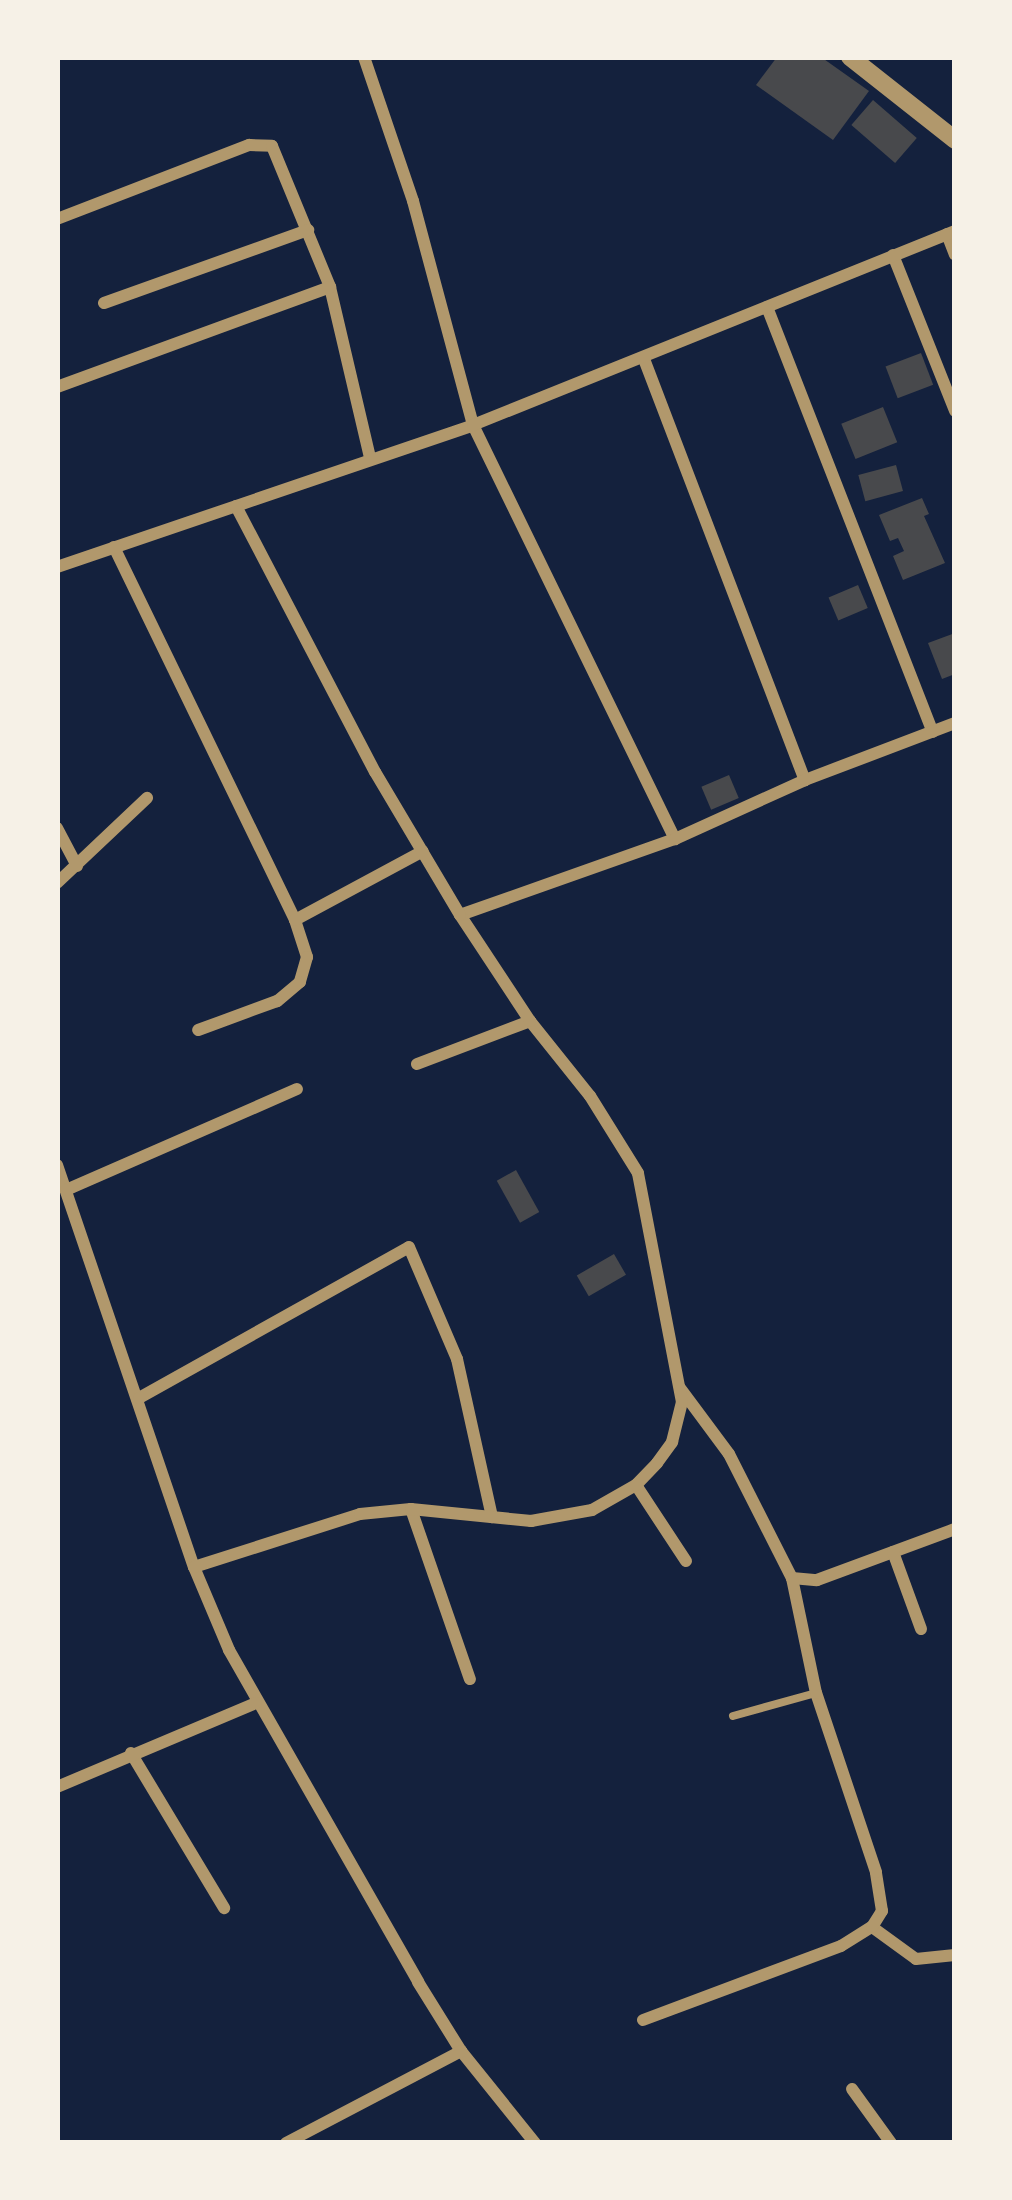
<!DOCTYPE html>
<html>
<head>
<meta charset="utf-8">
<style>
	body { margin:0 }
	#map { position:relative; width:1012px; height:2200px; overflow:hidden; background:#14213d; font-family:"PT Serif",serif }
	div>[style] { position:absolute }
	.building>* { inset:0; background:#48494c; transform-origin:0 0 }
	.service>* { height:8px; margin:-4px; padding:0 4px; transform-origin:4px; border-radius:4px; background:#b1986c }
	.minor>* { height:12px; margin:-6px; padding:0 6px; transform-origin:6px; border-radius:6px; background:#b1986c }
	.tertiary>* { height:18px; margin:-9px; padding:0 9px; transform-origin:9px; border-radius:9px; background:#b1986c }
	span { translate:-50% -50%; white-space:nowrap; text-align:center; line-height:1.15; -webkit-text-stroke:9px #f6f1e7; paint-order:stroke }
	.frame { position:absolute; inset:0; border:60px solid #f6f1e7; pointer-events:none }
</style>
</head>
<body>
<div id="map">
	<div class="building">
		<i style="clip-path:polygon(777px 57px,821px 57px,869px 91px,833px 140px,756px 85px)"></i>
		<i style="left:873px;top:100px;width:58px;height:33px;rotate:41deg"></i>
		<i style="left:921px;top:353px;width:34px;height:38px;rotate:69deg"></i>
		<i style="left:883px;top:407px;width:38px;height:45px;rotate:68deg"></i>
		<i style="left:896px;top:465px;width:27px;height:39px;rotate:75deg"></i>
		<i style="clip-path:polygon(922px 498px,929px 514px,924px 516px,945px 563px,903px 580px,893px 556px,904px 551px,898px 538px,890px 541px,879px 515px)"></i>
		<i style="left:858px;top:585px;width:25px;height:32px;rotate:67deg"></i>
		<i style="clip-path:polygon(955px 633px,955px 674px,942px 679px,928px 643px)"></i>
		<i style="left:729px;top:775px;width:25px;height:30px;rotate:67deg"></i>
		<i style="left:516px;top:1170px;width:48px;height:22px;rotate:61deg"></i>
		<i style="left:614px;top:1254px;width:24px;height:43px;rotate:60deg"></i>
	</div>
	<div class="service">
		<i style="left:733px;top:1716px;width:86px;rotate:-15.5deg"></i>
	</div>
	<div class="minor">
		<i style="left:364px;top:57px;width:152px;rotate:71.2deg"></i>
		<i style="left:413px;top:201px;width:232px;rotate:75deg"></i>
		<i style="left:473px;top:425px;width:461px;rotate:64deg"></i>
		<i style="left:57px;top:219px;width:206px;rotate:-21.1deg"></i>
		<i style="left:249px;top:145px;width:23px;rotate:2deg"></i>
		<i style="left:272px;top:146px;width:152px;rotate:67.6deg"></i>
		<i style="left:330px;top:287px;width:175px;rotate:76.8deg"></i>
		<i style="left:947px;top:234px;width:22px;rotate:69deg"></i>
		<i style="left:893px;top:255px;width:168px;rotate:68.3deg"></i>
		<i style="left:104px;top:303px;width:217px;rotate:-19.7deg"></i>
		<i style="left:767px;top:307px;width:456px;rotate:68.7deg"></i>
		<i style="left:644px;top:359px;width:451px;rotate:69.1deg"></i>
		<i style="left:57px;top:387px;width:291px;rotate:-20.1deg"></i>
		<i style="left:114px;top:547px;width:415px;rotate:64.1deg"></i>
		<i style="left:295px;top:920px;width:39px;rotate:72deg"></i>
		<i style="left:307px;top:957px;width:26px;rotate:106deg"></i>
		<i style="left:300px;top:982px;width:30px;rotate:140deg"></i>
		<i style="left:277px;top:1001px;width:84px;rotate:159.8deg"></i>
		<i style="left:57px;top:567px;width:440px;rotate:-18.8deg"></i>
		<i style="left:473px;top:425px;width:520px;rotate:-21.92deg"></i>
		<i style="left:57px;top:828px;width:43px;rotate:62.2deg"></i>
		<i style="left:57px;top:883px;width:124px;rotate:-43.4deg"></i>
		<i style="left:460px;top:915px;width:228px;rotate:-19.5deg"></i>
		<i style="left:675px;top:839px;width:143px;rotate:-24.4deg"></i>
		<i style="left:805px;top:780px;width:160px;rotate:-20.8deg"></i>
		<i style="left:295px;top:920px;width:145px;rotate:-28.3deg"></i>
		<i style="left:417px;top:1064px;width:121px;rotate:-20.8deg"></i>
		<i style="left:57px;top:1165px;width:425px;rotate:71.2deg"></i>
		<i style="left:194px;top:1567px;width:90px;rotate:67.1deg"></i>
		<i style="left:229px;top:1650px;width:382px;rotate:60.3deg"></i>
		<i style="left:418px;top:1982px;width:81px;rotate:58.1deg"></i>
		<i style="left:461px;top:2051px;width:118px;rotate:51.2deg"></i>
		<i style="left:66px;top:1190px;width:252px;rotate:-23.6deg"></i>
		<i style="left:680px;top:1388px;width:82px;rotate:53.4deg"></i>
		<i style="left:729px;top:1454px;width:139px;rotate:63.1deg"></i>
		<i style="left:792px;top:1578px;width:25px;rotate:5deg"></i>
		<i style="left:817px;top:1580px;width:147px;rotate:-20.3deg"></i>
		<i style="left:139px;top:1398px;width:309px;rotate:-29.2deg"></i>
		<i style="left:409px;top:1247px;width:122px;rotate:66.8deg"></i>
		<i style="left:457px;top:1359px;width:162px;rotate:77.5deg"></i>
		<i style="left:636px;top:1485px;width:91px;rotate:56.7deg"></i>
		<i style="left:411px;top:1509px;width:180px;rotate:70.9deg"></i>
		<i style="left:893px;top:1552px;width:82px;rotate:70deg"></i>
		<i style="left:194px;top:1567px;width:174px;rotate:-17.7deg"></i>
		<i style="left:360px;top:1514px;width:51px;rotate:-5.6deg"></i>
		<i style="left:411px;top:1509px;width:121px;rotate:5.7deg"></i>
		<i style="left:531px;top:1521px;width:62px;rotate:-10.2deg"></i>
		<i style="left:592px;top:1510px;width:51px;rotate:-29.6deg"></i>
		<i style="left:636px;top:1485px;width:30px;rotate:-46deg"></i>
		<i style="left:657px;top:1463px;width:26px;rotate:-54deg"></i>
		<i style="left:672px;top:1442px;width:41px;rotate:-76deg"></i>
		<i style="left:682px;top:1402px;width:233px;rotate:-100.9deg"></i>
		<i style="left:638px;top:1173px;width:91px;rotate:-121.9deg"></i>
		<i style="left:590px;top:1096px;width:96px;rotate:-128.7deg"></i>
		<i style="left:530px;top:1021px;width:127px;rotate:-123.4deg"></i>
		<i style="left:460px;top:915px;width:166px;rotate:-120.7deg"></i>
		<i style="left:375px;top:772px;width:300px;rotate:-117.6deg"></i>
		<i style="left:131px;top:1753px;width:181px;rotate:59deg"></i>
		<i style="left:57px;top:1787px;width:216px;rotate:-22.9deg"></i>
		<i style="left:872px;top:1927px;width:54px;rotate:36deg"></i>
		<i style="left:916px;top:1959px;width:39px;rotate:-6deg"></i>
		<i style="left:643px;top:2020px;width:211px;rotate:-20.5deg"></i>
		<i style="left:841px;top:1946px;width:36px;rotate:-32deg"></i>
		<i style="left:872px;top:1927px;width:19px;rotate:-58deg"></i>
		<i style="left:882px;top:1911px;width:39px;rotate:-99deg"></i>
		<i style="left:876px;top:1872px;width:189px;rotate:-108.5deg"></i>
		<i style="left:816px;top:1693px;width:117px;rotate:-101.8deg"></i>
		<i style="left:852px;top:2089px;width:67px;rotate:54.2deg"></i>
		<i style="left:286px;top:2143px;width:198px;rotate:-27.7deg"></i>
	</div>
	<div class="tertiary">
		<i style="left:850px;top:57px;width:134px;rotate:38.3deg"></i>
	</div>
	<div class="frame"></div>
</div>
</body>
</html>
